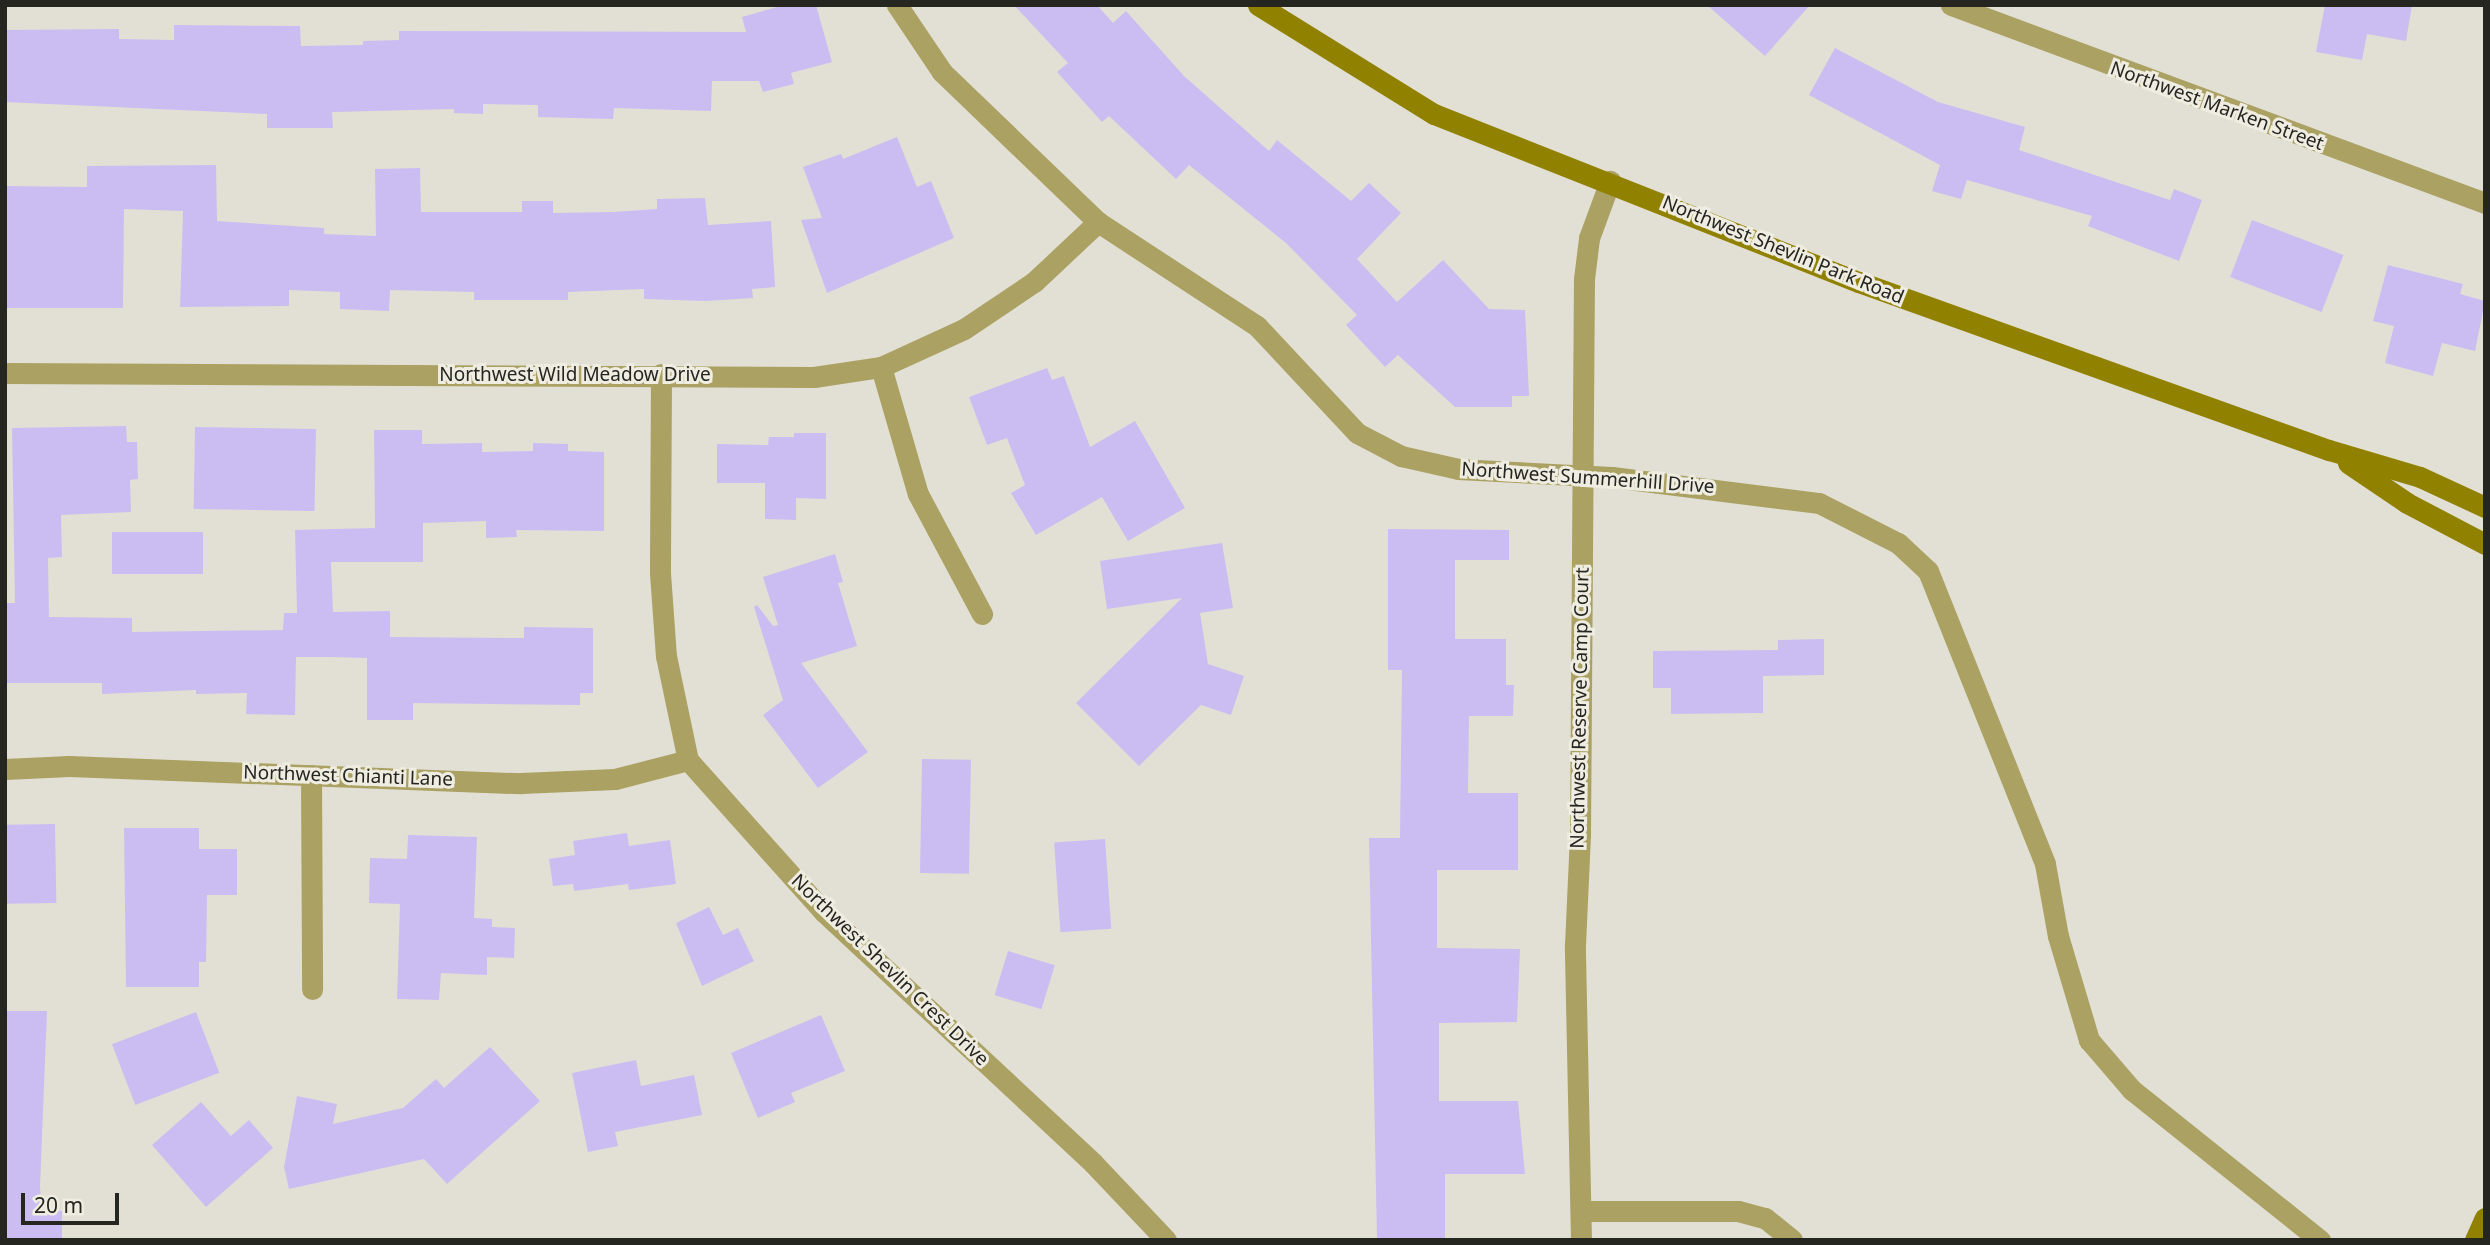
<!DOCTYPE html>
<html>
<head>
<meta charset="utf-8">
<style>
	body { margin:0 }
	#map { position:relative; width:2490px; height:1245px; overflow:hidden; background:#e2e0d4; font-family:"Noto Sans",sans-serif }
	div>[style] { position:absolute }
	.building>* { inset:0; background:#cbbdf2; transform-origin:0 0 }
	.street>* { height:21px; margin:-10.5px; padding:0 10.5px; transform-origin:10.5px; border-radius:10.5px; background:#aaa163 }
	.secondary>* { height:21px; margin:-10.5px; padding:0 10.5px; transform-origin:10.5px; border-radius:10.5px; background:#918100 }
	span { translate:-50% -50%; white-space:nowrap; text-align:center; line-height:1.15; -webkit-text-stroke:6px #efede1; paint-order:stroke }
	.street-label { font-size:19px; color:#262621 }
	.frame { position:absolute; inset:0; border:7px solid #262621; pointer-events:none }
	.scale { position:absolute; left:21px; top:1193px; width:98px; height:32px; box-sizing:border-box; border:4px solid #262621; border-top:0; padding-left:9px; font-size:21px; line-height:24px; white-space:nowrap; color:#262621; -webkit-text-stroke:5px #efede1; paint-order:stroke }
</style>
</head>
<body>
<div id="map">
	<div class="building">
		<i style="clip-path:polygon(784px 5px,816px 5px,832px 62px,791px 73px,794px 84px,763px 92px,759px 81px,712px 81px,711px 111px,614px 108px,613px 119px,538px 117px,538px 105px,483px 104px,483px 114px,454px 113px,454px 109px,332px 112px,333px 128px,267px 128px,267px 114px,5px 102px,5px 30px,119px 29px,119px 39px,174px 40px,174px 25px,300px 26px,301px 46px,363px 45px,363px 41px,399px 40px,399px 31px,746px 32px,742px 17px)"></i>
		<i style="clip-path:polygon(1014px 5px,1097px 5px,1113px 23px,1126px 11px,1184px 76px,1269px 151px,1277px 140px,1351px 201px,1369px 183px,1401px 213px,1357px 259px,1397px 302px,1443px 260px,1489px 309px,1525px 310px,1529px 396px,1512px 396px,1512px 407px,1455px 407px,1398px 355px,1385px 367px,1346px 325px,1357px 315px,1286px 243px,1189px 165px,1176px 179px,1109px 116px,1102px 122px,1057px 72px,1068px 63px)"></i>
		<i style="clip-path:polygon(1707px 5px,1810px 5px,1765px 56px)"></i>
		<i style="clip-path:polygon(2325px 5px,2412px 5px,2406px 41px,2367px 34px,2362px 60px,2316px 52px)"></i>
		<i style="clip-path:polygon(1835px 48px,1938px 102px,2025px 127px,2019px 150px,2170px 200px,2174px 189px,2202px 200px,2179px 261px,2088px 226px,2092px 216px,1967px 180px,1961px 199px,1932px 191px,1940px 165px,1809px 95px)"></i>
		<i style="clip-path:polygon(897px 137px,917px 187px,931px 181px,954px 238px,827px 293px,801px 220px,822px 218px,803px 167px,841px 154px,843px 159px)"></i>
		<i style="clip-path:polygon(216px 165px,217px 221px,324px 228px,324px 234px,376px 236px,375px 169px,420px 168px,421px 212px,522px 212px,522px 201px,553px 201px,553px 213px,613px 212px,657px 209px,657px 199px,705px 198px,708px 225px,771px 221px,775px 287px,752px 289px,753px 298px,706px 301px,644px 299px,644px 289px,568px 292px,568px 300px,474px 300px,474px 292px,390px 290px,389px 311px,340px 309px,340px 292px,289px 290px,289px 306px,180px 307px,183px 211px,124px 209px,123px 308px,5px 308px,5px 186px,87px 187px,87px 166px)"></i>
		<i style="left:2252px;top:220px;width:98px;height:61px;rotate:21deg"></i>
		<i style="clip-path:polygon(2388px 265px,2463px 284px,2460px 294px,2485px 301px,2475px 351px,2442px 343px,2433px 376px,2385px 363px,2394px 326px,2373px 321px)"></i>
		<i style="clip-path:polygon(1047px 368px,1052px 380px,1064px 376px,1090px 447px,1135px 421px,1185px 508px,1128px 541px,1102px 497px,1036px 535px,1011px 493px,1025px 485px,1007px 438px,987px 445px,969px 397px)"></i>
		<i style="clip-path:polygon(126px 426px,127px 442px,137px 442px,138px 479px,130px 480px,131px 512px,61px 515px,62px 557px,48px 558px,49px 617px,132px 618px,132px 632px,283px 630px,284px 613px,297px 613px,295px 530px,375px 528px,374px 430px,422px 430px,422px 444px,482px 443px,482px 452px,533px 451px,533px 443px,568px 444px,568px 451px,604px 452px,604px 531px,516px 530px,517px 537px,486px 538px,486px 521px,423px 523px,423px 562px,331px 562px,333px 612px,390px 611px,390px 637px,524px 638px,524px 627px,593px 628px,593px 693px,580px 693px,580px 705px,413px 703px,413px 720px,367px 720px,367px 658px,330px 657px,296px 657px,295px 715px,246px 714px,247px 693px,196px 694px,196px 690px,102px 694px,102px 683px,5px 683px,5px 603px,15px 603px,12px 428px)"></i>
		<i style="left:316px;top:429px;width:82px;height:121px;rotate:91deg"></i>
		<i style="clip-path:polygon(794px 433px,826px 433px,826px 499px,796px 498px,796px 520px,765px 519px,765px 483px,717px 483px,717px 444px,768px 445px,769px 437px,794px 437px)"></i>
		<i style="clip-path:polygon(1388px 529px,1509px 530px,1509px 560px,1455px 560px,1455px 639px,1506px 639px,1506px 685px,1514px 685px,1513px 716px,1469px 716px,1468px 793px,1518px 793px,1518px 870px,1437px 870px,1437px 948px,1520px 949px,1517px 1022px,1439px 1023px,1439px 1101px,1518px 1101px,1525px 1174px,1445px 1174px,1445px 1240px,1377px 1240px,1369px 838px,1400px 838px,1402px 670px,1388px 670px)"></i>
		<i style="left:203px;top:532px;width:42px;height:91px;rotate:90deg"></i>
		<i style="clip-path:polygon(1222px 543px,1233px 608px,1200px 613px,1208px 664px,1244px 676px,1231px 715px,1201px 705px,1139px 766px,1076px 703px,1182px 598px,1107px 609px,1100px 561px)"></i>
		<i style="clip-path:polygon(835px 554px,843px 582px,838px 583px,857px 646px,801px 663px,868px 752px,818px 788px,763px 715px,783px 700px,754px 607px,757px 605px,773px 626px,778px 625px,763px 577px)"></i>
		<i style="clip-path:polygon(1824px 639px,1824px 675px,1763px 676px,1763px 713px,1671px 714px,1671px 688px,1653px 688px,1653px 651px,1778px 650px,1778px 640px)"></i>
		<i style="left:922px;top:759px;width:49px;height:114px;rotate:1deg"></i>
		<i style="left:55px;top:824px;width:79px;height:50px;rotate:89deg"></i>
		<i style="clip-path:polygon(124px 828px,199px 828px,199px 849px,237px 849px,237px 895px,207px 895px,206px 962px,199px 962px,199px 987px,126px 987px)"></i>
		<i style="clip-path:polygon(627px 833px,629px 846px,670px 840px,676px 884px,629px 890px,628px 884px,574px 891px,573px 884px,553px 886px,549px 859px,575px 855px,573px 841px)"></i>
		<i style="clip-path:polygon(408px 835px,477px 837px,474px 918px,492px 919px,492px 927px,515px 928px,514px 958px,487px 957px,487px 975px,441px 973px,439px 1000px,397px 999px,400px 904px,369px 903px,370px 858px,407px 859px)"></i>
		<i style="left:1105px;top:839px;width:90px;height:51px;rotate:86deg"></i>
		<i style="clip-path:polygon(709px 907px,723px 935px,738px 928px,754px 961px,702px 986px,676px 923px)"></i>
		<i style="left:1008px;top:951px;width:49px;height:46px;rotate:17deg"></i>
		<i style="clip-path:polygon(5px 1011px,47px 1011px,40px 1187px,42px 1211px,62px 1211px,62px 1240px,5px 1240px)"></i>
		<i style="left:196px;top:1012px;width:65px;height:90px;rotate:69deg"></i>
		<i style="clip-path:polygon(821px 1015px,845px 1071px,791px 1093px,795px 1102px,758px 1118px,731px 1053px)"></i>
		<i style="clip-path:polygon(490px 1047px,540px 1101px,447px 1184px,424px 1159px,289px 1189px,284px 1167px,297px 1096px,337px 1104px,333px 1124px,403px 1108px,436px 1079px,444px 1088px)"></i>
		<i style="clip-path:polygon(636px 1060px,641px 1086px,694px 1075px,702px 1115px,615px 1132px,618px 1146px,588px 1152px,572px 1073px)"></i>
		<i style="clip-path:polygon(201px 1102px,231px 1136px,249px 1120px,273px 1148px,206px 1207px,152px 1145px)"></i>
	</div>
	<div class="street">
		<i style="left:897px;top:5px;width:81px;rotate:56.1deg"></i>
		<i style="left:942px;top:72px;width:216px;rotate:43.9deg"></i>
		<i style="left:1098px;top:222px;width:190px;rotate:33.2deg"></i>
		<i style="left:1257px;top:326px;width:146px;rotate:46.9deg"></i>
		<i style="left:1357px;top:433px;width:50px;rotate:27.6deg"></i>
		<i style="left:1401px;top:456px;width:58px;rotate:12.8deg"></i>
		<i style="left:1458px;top:469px;width:154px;rotate:3deg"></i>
		<i style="left:1612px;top:477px;width:209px;rotate:7.2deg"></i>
		<i style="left:1819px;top:503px;width:89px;rotate:26.9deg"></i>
		<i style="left:1898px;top:543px;width:41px;rotate:43deg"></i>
		<i style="left:1928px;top:571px;width:315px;rotate:68.2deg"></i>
		<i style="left:2045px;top:864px;width:73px;rotate:79.8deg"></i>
		<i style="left:2058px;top:936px;width:109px;rotate:73.4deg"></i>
		<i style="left:2089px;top:1040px;width:66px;rotate:49.3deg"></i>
		<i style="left:2132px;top:1090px;width:241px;rotate:38.6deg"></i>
		<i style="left:1951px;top:5px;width:570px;rotate:20.34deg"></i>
		<i style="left:881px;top:367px;width:132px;rotate:73.8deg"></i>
		<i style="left:918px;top:494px;width:136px;rotate:61.9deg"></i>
		<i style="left:5px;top:373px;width:809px;rotate:0.28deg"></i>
		<i style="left:814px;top:377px;width:68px;rotate:-8.5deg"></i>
		<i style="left:881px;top:367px;width:91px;rotate:-24.6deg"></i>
		<i style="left:964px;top:329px;width:84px;rotate:-33.9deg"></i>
		<i style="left:1034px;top:282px;width:88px;rotate:-43.2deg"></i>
		<i style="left:661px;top:374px;width:199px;rotate:90.3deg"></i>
		<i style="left:660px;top:573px;width:83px;rotate:85.9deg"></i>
		<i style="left:666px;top:656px;width:106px;rotate:78.1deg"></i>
		<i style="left:688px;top:760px;width:204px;rotate:48.2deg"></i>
		<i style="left:824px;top:912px;width:368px;rotate:43deg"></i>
		<i style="left:1093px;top:1163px;width:106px;rotate:46.5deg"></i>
		<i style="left:5px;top:769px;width:64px;rotate:-2.7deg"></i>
		<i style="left:69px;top:766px;width:452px;rotate:2.2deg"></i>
		<i style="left:521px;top:783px;width:94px;rotate:-2.4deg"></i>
		<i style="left:615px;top:779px;width:75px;rotate:-14.6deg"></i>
		<i style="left:311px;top:775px;width:214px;rotate:89.7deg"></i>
		<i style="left:1581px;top:1211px;width:157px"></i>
		<i style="left:1738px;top:1211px;width:28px;rotate:15deg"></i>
		<i style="left:1765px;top:1218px;width:35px;rotate:39deg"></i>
		<i style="left:1581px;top:1240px;width:295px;rotate:-91.2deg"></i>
		<i style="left:1575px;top:945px;width:111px;rotate:-87.4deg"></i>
		<i style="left:1580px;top:834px;width:555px;rotate:-89.59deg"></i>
		<i style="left:1584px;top:279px;width:41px;rotate:-83deg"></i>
		<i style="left:1589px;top:238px;width:61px;rotate:-69.8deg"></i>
	</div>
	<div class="secondary">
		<i style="left:1258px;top:5px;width:207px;rotate:31.8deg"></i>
		<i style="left:1434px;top:114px;width:457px;rotate:21.6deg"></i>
		<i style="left:1859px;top:282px;width:499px;rotate:19.7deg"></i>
		<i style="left:2329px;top:450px;width:95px;rotate:16.5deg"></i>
		<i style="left:2420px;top:477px;width:72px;rotate:24.8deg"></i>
		<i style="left:2348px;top:463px;width:71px;rotate:34.1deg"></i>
		<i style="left:2407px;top:503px;width:88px;rotate:27.7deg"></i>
		<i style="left:2475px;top:1240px;width:24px;rotate:-66deg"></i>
	</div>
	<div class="street-label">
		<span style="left:2217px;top:106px;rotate:20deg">Northwest Marken Street</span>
		<span style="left:1783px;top:250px;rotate:22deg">Northwest Shevlin Park Road</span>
		<span style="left:575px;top:375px">Northwest Wild Meadow Drive</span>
		<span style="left:1588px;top:478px;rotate:4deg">Northwest Summerhill Drive</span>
		<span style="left:1580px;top:708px;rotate:-89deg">Northwest Reserve Camp Court</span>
		<span style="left:348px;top:776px;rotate:2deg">Northwest Chianti Lane</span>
		<span style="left:890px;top:970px;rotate:44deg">Northwest Shevlin Crest Drive</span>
	</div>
	<div class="frame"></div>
	<div class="scale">20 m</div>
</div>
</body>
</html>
